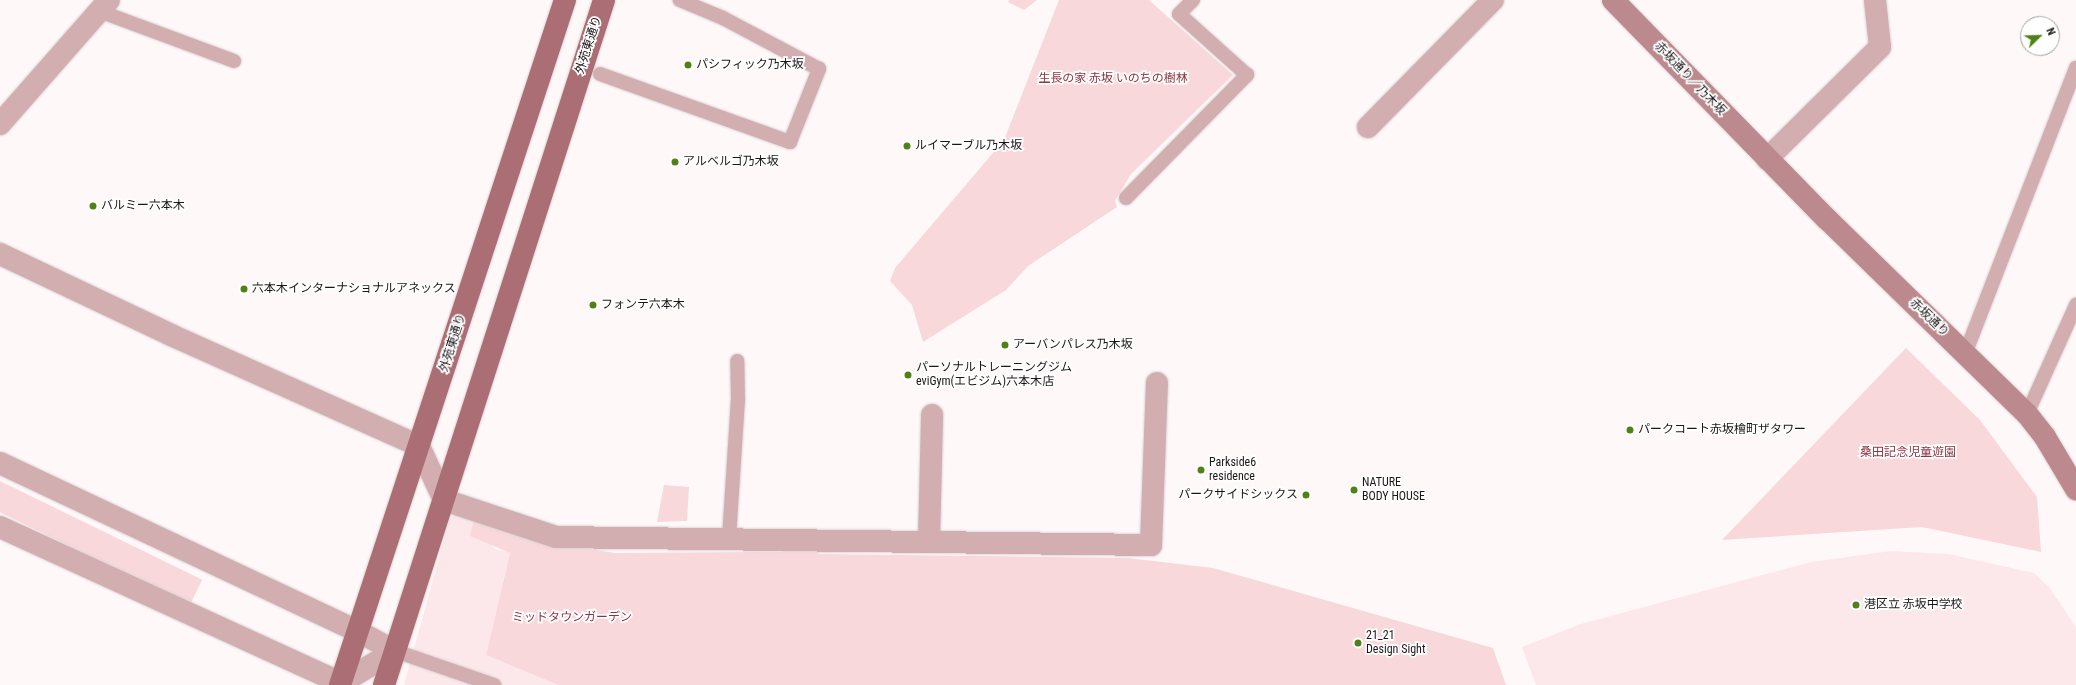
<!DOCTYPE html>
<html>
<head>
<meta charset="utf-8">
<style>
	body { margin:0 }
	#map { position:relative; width:2076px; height:685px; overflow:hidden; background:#fff8f9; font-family:"Roboto Condensed","Noto Sans JP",sans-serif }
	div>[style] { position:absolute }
	.built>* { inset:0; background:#fce8ea }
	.green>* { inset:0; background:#f8d8db; transform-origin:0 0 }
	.roads { filter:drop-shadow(0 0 1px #dbd4d5) drop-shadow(0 0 1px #dbd4d5) }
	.service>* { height:14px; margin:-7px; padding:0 7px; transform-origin:7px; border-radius:7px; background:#d2aeb1 }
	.minor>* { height:22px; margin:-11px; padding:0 11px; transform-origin:11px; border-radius:11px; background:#d2aeb1 }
	.tertiary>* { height:22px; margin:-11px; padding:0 11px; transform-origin:11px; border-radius:11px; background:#d2aeb1 }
	.secondary>* { height:22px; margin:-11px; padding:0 11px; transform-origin:11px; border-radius:11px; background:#bc898e }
	.primary>* { height:22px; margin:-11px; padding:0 11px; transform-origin:11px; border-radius:11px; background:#ab6e74 }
	.dots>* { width:11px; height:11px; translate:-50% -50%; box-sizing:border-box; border:2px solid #fff; border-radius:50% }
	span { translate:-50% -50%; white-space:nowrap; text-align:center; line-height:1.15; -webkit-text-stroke:3.5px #fff; paint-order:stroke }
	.street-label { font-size:12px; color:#1b1717 }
	.poi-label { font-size:12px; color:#1b1717 }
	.left { translate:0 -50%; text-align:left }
	.right { translate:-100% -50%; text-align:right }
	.park-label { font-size:12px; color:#8e3343 }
	.north { position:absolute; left:2020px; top:16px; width:40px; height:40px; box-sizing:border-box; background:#fff; border:1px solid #a4a2a2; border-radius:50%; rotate:67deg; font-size:11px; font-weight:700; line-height:16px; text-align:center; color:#1b1717 }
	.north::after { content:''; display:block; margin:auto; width:14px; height:18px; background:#4e8116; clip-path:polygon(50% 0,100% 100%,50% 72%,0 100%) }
</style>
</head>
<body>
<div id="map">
	<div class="built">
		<i style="clip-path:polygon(466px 512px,495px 549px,510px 552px,486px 655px,558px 685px,404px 685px,450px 518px)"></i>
		<i style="clip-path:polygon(1891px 551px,1949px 554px,2034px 573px,2049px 587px,2076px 627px,2076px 685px,1536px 685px,1522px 647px,1581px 624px,1811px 562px)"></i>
	</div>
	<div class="green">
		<i style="clip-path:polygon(1009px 0,1037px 0,1024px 10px,1008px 2px)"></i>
		<i style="clip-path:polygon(1059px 0,1149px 0,1233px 75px,1131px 174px,1115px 201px,1117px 207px,1028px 266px,1006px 290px,923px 342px,912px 305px,890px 281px,895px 268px,1004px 140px)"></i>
		<i style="clip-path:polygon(1906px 348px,1980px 420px,2037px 497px,2041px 552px,1922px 527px,1722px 540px)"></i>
		<i style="left:0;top:481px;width:225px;height:28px;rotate:26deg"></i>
		<i style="clip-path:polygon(664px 485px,689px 487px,687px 521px,657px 522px)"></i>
		<i style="clip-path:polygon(475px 515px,597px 541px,596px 550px,615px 553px,783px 552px,783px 542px,820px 546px,818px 554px,1128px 558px,1213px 568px,1493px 648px,1506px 685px,558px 685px,486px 655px,510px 553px,470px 536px)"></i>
	</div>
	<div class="roads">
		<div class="service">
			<i style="left:99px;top:11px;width:144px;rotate:20.3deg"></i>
			<i style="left:600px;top:74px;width:202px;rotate:19.7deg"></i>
			<i style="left:790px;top:142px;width:79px;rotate:-68.3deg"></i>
			<i style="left:819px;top:69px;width:109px;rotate:-152deg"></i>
			<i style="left:723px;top:18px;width:47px;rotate:-157.3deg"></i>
			<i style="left:1126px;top:198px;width:173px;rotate:-45.5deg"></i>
			<i style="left:1247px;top:75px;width:91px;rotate:-138.1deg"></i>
			<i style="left:1179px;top:14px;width:20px;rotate:-45deg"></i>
			<i style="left:1965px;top:354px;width:307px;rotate:-68.8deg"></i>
			<i style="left:2027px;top:414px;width:120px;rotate:-65.8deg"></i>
			<i style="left:729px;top:538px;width:138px;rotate:-86.3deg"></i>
			<i style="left:738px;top:400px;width:39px;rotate:-91deg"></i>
			<i style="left:395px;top:651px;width:105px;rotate:19deg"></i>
		</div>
		<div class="minor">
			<i style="left:0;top:124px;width:165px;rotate:-48.7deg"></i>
			<i style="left:1368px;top:127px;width:178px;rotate:-45.5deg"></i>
			<i style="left:1767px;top:159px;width:159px;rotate:-44.7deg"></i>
			<i style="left:1880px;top:47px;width:47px;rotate:-96.1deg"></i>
			<i style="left:0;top:254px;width:189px;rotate:25.3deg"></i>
			<i style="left:171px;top:335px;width:272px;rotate:24.1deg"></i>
			<i style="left:419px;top:446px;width:60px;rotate:65.2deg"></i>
			<i style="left:444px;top:500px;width:118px;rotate:18.3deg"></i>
			<i style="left:556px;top:537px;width:595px;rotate:0.77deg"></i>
			<i style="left:1151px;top:545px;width:162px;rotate:-87.9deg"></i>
			<i style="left:0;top:527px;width:375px;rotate:24.6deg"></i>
			<i style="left:341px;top:683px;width:63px;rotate:-30.7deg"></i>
			<i style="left:929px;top:541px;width:126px;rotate:-88.6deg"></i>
		</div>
		<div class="tertiary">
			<i style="left:0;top:463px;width:397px;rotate:25.2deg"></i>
			<i style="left:359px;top:632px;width:41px;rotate:27.8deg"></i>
		</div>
		<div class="secondary">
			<i style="left:1613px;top:0;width:306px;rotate:45.7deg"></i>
			<i style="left:1827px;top:219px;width:279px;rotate:44.3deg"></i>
			<i style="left:2027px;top:414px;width:29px;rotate:52deg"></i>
			<i style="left:2045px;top:437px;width:61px;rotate:59.2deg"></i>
		</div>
		<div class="primary">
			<i style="left:340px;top:685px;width:721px;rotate:-71.82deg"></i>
			<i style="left:384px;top:685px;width:719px;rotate:-72.19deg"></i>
		</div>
	</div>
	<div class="dots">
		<i style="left:688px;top:65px;background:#4e8116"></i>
		<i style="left:907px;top:146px;background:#4e8116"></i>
		<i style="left:675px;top:162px;background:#4e8116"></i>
		<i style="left:93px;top:206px;background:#4e8116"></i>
		<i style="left:244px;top:289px;background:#4e8116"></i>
		<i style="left:593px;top:305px;background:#4e8116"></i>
		<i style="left:1005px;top:345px;background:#4e8116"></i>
		<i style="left:908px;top:375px;background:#4e8116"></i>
		<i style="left:1630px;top:430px;background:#4e8116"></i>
		<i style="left:1201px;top:470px;background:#4e8116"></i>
		<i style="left:1354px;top:490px;background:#4e8116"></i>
		<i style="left:1306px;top:495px;background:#4e8116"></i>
		<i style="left:1856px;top:605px;background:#4e8116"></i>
		<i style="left:1358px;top:643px;background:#4e8116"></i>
	</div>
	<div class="street-label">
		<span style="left:589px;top:45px;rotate:-72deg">外苑東通り</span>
		<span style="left:1690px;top:79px;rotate:46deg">赤坂通り／乃木坂</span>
		<span style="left:1929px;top:318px;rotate:44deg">赤坂通り</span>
		<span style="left:453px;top:343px;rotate:-72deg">外苑東通り</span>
	</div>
	<div class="poi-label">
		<span class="left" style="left:696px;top:65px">パシフィック乃木坂</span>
		<span class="left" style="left:915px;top:146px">ルイマーブル乃木坂</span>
		<span class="left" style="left:683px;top:162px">アルベルゴ乃木坂</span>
		<span class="left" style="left:101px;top:206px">バルミー六本木</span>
		<span class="left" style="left:252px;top:289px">六本木インターナショナルアネックス</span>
		<span class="left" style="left:601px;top:305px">フォンテ六本木</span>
		<span class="left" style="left:1013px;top:345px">アーバンパレス乃木坂</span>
		<span class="left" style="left:916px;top:375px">パーソナルトレーニングジム<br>eviGym(エビジム)六本木店</span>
		<span class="left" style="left:1638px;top:430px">パークコート赤坂檜町ザタワー</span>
		<span class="left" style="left:1209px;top:470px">Parkside6<br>residence</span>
		<span class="left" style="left:1362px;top:490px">NATURE<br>BODY HOUSE</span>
		<span class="right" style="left:1298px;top:495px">パークサイドシックス</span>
		<span class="left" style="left:1864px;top:605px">港区立 赤坂中学校</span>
		<span class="left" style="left:1366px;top:643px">21_21<br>Design Sight</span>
	</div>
	<div class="park-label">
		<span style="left:1113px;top:79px">生長の家 赤坂 いのちの樹林</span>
		<span style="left:1908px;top:453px">桑田記念児童遊園</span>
		<span style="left:572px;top:618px">ミッドタウンガーデン</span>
	</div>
	<div class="north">N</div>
</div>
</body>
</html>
